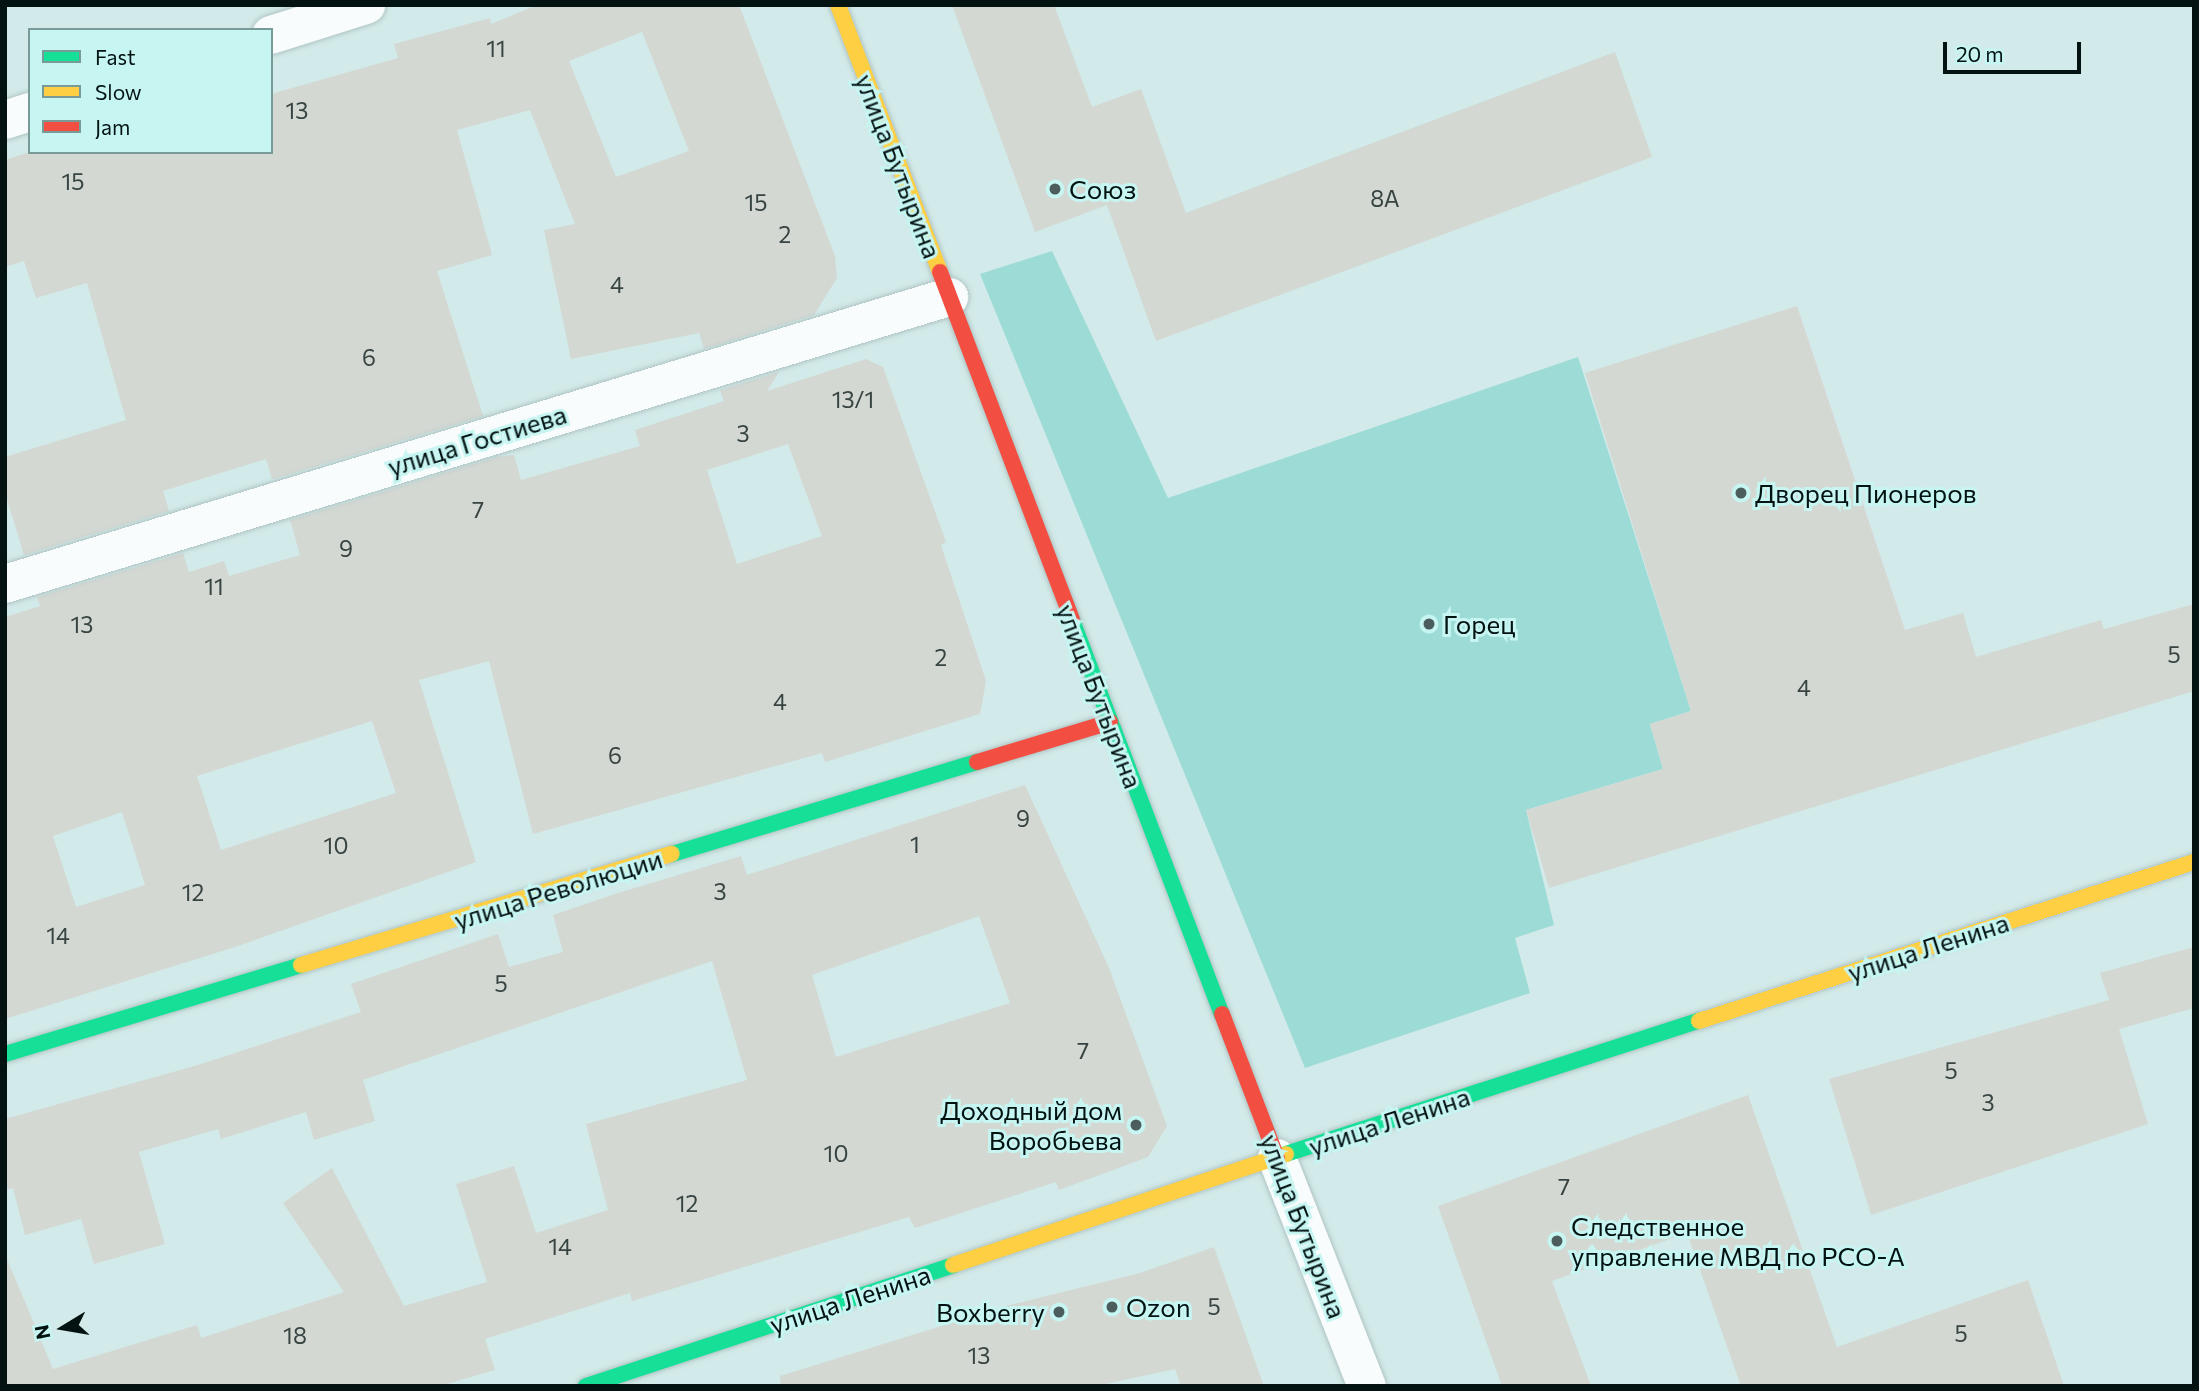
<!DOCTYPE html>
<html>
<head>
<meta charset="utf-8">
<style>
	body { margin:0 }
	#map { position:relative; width:2199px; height:1391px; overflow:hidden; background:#d2eae9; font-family:Commissioner,sans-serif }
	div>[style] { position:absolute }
	.green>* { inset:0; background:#9ddbd7 }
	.building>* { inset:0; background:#d3d8d3 }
	.roads { filter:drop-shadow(0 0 2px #b0c4c3) drop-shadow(0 0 2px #b0c4c3) }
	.street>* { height:38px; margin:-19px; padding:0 19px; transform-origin:19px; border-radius:19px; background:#f8fcfc }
	.fast>* { height:16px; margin:-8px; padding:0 8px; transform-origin:8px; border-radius:8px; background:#16e098 }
	.slow>* { height:16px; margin:-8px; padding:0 8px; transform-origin:8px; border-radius:8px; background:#ffcf43 }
	.jam>* { height:16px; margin:-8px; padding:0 8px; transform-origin:8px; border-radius:8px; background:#f24e42 }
	.dots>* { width:19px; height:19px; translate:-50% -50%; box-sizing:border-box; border:4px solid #c7f5f2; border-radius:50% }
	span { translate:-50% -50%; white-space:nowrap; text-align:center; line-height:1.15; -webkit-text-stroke:6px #c7f5f2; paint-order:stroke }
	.number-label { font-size:23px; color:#374442 }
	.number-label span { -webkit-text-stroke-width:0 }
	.street-label { font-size:26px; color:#031312 }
	.poi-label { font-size:26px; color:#031312 }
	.left { translate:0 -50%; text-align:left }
	.right { translate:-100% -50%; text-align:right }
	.frame { position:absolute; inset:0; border:7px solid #031312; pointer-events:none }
	.legend { position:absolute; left:28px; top:28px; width:245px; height:126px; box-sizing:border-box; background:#c7f5f2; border:2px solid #799b98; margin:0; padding:9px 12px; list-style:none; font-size:21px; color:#031312 }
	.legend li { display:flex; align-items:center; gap:14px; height:35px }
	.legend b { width:35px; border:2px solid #799b98 }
	.north { position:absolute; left:28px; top:1293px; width:70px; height:70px; -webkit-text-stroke:5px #c7f5f2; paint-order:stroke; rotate:259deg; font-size:19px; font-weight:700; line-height:28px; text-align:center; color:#031312 }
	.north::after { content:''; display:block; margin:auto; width:24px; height:32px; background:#031312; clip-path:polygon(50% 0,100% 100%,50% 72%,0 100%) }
	.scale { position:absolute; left:1943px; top:42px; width:138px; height:32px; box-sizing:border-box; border:4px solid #031312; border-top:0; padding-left:9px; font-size:21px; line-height:24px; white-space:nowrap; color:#031312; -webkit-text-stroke:5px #c7f5f2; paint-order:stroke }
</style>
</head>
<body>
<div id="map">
	<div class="green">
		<i style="clip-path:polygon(1052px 251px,1168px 498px,1578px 357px,1691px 711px,1650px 724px,1663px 769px,1526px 810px,1554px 925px,1515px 938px,1530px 993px,1305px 1068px,980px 274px)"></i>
	</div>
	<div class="building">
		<i style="clip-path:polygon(evenodd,537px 5px,739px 5px,835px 256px,837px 278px,814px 315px,704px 349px,699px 333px,571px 359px,544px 230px,575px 224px,530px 110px,457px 130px,492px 255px,437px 271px,483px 416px,277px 478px,272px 479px,266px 459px,163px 491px,169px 511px,24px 555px,5px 493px,5px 457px,126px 420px,87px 283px,36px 298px,24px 261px,5px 267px,5px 160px,30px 152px,271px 152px,271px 94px,398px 58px,394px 44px,490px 18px,491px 24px,537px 5px,642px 32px,689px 151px,616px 177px,569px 61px,642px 32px)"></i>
		<i style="clip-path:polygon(952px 5px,1054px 5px,1092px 107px,1141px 89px,1186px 213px,1615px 52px,1652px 157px,1156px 341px,1107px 205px,1035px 232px)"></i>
		<i style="clip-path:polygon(1797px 306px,1905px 630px,1963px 613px,1976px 657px,2101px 620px,2104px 629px,2194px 604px,2194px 691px,1549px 888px,1526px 810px,1663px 769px,1650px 724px,1691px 711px,1585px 373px)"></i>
		<i style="clip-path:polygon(evenodd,866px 359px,883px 367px,946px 542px,941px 545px,986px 681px,980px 714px,825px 762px,822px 753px,533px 834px,489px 661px,419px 680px,476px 862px,238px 946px,5px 1019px,5px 617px,40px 606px,37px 597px,183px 553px,189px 572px,224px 561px,229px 576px,300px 555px,290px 520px,497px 457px,514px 455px,521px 480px,640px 446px,635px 430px,724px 401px,720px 390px,779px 372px,767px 391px,866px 359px,788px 444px,822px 536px,737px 564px,707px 470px,788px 444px,866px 359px,372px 721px,396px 793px,221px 850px,197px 776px,372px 721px,866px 359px,122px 812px,145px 885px,76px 907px,53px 836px,122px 812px)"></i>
		<i style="clip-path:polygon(evenodd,1025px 785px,1109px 968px,1167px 1126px,1148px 1157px,1059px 1190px,1056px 1182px,915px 1228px,909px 1217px,632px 1301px,630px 1293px,485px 1339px,495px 1370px,440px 1386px,5px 1386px,5px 1254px,53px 1369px,197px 1325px,201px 1338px,344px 1292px,283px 1203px,332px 1168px,404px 1306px,487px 1282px,456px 1184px,514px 1166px,536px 1233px,608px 1210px,586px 1124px,747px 1080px,712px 961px,363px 1080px,375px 1121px,314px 1140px,306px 1112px,221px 1139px,218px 1129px,139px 1152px,165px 1244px,94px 1264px,81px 1219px,25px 1235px,13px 1188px,5px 1190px,5px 1119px,198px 1065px,361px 1012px,351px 984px,498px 934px,509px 967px,563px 952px,553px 915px,615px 894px,741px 856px,747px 875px,1025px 785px,979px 916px,1010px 1003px,836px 1057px,812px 975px,979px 916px)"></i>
		<i style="clip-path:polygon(2194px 947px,2194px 1008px,2119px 1029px,2148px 1124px,1871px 1215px,1829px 1079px,2109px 1000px,2100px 973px)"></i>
		<i style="clip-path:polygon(1748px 1095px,1837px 1347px,2028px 1280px,2064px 1386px,1741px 1386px,1687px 1233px,1552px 1281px,1591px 1386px,1502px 1386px,1438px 1206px)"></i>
		<i style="clip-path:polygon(1214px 1247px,1264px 1386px,1181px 1386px,1175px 1369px,1096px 1386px,781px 1386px,780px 1376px,1006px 1306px,1140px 1273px)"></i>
	</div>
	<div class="roads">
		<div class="street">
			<i style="left:271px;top:35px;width:100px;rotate:-17.5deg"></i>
			<i style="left:5px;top:120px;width:26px;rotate:-18deg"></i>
			<i style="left:5px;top:584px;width:987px;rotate:-16.91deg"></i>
			<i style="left:1277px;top:1158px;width:245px;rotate:68.5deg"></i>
		</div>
		<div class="fast">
			<i style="left:1072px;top:620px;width:422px;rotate:69.2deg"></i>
			<i style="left:672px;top:854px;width:319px;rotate:-16.8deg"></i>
			<i style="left:5px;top:1054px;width:309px;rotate:-16.7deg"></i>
			<i style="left:1286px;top:1154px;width:434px;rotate:-17.9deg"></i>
			<i style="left:586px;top:1386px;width:386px;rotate:-18.2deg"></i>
		</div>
		<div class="slow">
			<i style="left:838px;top:5px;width:286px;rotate:69.1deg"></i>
			<i style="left:301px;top:965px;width:387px;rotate:-16.7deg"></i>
			<i style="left:1699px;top:1021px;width:520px;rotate:-17.81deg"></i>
			<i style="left:953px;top:1265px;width:351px;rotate:-18.4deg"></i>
		</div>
		<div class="jam">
			<i style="left:940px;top:272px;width:372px;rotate:69.2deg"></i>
			<i style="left:977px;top:762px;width:139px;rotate:-16.7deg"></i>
			<i style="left:1222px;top:1014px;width:154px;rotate:69.1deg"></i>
		</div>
	</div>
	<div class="dots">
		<i style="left:1055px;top:189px;background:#4b5e5d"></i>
		<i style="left:1741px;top:493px;background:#4b5e5d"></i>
		<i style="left:1429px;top:624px;background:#4b5e5d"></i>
		<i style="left:1136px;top:1125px;background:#4b5e5d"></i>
		<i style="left:1557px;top:1241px;background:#4b5e5d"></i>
		<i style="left:1112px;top:1307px;background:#4b5e5d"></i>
		<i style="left:1059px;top:1312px;background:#4b5e5d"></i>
	</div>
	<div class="number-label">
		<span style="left:496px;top:48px">11</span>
		<span style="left:297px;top:110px">13</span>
		<span style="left:73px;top:181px">15</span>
		<span style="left:1385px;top:198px">8А</span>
		<span style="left:756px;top:202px">15</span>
		<span style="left:785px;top:234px">2</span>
		<span style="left:617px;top:284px">4</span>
		<span style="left:369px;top:357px">6</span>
		<span style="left:853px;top:399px">13/1</span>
		<span style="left:743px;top:433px">3</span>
		<span style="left:478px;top:509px">7</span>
		<span style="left:346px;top:548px">9</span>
		<span style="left:214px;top:586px">11</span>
		<span style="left:82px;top:624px">13</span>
		<span style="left:2174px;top:654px">5</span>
		<span style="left:941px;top:657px">2</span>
		<span style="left:1804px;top:687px">4</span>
		<span style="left:780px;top:701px">4</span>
		<span style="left:615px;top:755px">6</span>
		<span style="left:1023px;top:818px">9</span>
		<span style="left:915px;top:844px">1</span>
		<span style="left:336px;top:845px">10</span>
		<span style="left:720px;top:891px">3</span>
		<span style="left:193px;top:892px">12</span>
		<span style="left:58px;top:935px">14</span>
		<span style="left:501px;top:983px">5</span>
		<span style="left:1083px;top:1050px">7</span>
		<span style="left:1951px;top:1070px">5</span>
		<span style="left:1988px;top:1102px">3</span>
		<span style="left:836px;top:1153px">10</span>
		<span style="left:1564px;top:1186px">7</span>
		<span style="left:687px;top:1203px">12</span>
		<span style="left:560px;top:1246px">14</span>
		<span style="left:1214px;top:1306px">5</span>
		<span style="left:1961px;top:1333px">5</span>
		<span style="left:295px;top:1335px">18</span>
		<span style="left:979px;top:1355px">13</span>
	</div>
	<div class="street-label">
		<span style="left:899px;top:166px;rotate:69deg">улица Бутырина</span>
		<span style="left:477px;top:440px;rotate:-17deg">улица Гостиева</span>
		<span style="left:1100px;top:696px;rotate:69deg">улица Бутырина</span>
		<span style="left:558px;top:889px;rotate:-17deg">улица Революции</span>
		<span style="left:1928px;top:947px;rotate:-18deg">улица Ленина</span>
		<span style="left:1389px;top:1121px;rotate:-18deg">улица Ленина</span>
		<span style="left:1304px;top:1226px;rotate:69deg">улица Бутырина</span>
		<span style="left:850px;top:1299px;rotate:-18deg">улица Ленина</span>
	</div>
	<div class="poi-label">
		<span class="left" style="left:1069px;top:189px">Союз</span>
		<span class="left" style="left:1755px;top:493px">Дворец Пионеров</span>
		<span class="left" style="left:1443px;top:624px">Горец</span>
		<span class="right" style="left:1122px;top:1125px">Доходный дом<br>Воробьева</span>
		<span class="left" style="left:1571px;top:1241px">Следственное<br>управление МВД по РСО-А</span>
		<span class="left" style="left:1126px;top:1307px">Ozon</span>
		<span class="right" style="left:1045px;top:1312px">Boxberry</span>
	</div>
	<div class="frame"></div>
	<ul class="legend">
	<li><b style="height:9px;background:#16e098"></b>Fast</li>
	<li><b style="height:9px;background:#ffcf43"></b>Slow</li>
	<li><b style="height:9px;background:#f24e42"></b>Jam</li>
	</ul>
	<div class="north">N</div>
	<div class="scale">20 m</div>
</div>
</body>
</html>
